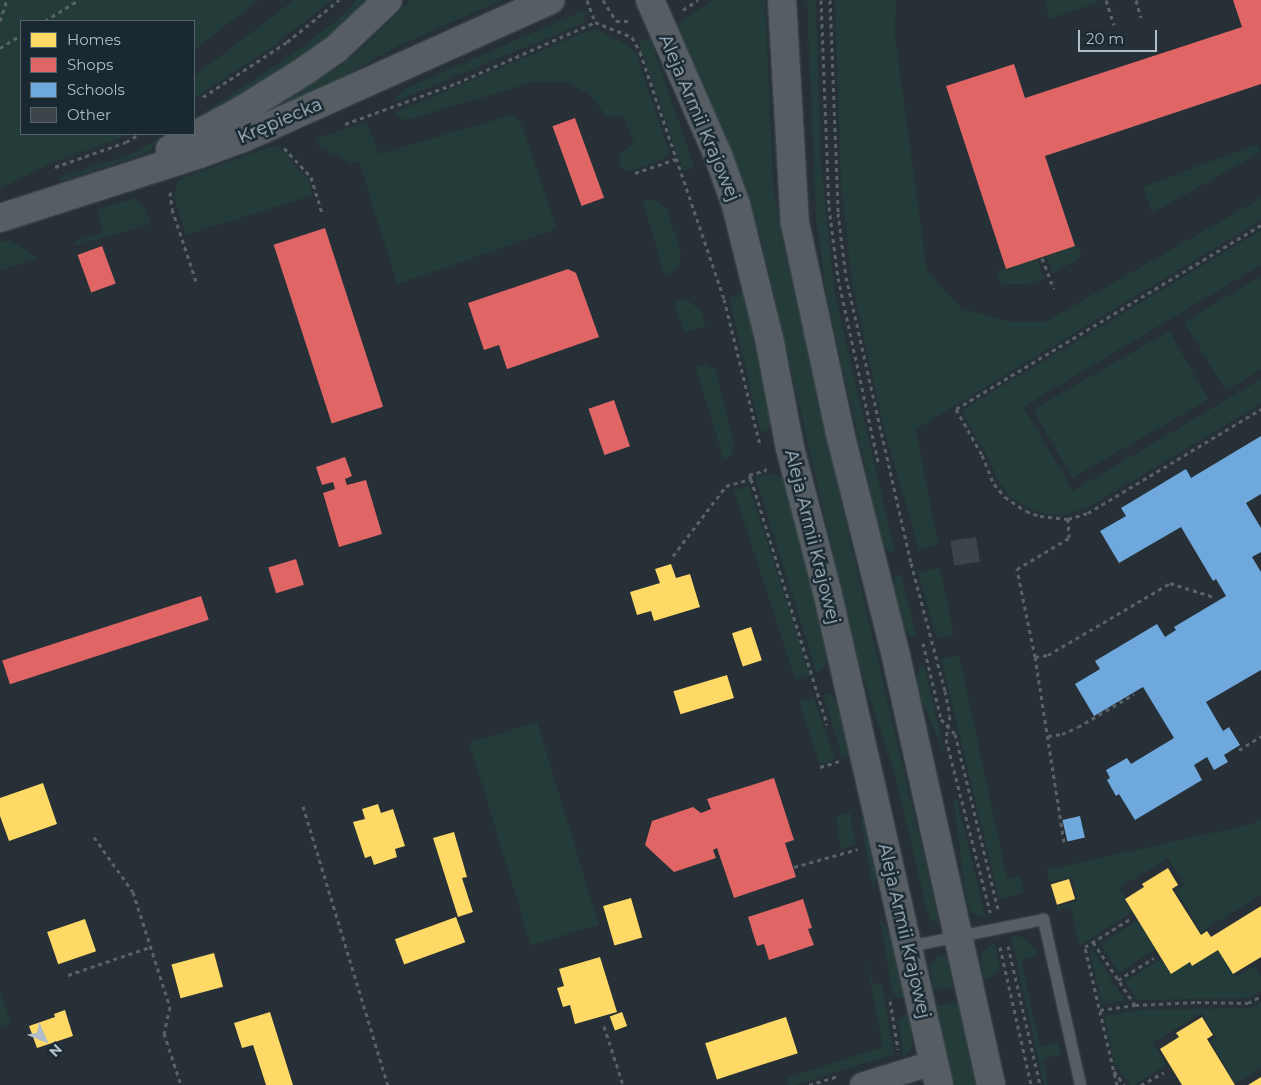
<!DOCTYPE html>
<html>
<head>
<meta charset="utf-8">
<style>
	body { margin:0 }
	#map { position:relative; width:1261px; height:1085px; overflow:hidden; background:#263036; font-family:Montserrat,sans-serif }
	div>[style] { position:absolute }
	.green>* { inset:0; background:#233b39; transform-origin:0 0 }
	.homes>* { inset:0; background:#ffd966; transform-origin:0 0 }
	.shops>* { inset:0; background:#e06666; transform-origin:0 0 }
	.schools>* { inset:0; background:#6fa8dc; transform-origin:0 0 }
	.building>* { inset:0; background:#3d454a; transform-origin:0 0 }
	.path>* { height:3px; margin-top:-1.5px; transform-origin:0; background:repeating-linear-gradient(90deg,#596266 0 4px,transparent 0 8px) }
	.roads { filter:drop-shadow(0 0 1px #454c50) drop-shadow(0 0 1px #454c50) }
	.service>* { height:11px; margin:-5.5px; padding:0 5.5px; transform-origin:5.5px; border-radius:5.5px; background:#565e64 }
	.minor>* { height:24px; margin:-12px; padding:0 12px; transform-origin:12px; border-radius:12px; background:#565e64 }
	.tertiary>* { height:28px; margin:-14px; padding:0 14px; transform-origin:14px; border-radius:14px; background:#565e64 }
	span { translate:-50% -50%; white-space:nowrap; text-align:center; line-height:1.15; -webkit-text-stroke:5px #1a2831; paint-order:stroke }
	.street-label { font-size:18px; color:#afbec8 }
	.legend { position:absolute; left:20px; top:20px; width:175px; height:115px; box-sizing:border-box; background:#1a2831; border:1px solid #56646d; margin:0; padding:6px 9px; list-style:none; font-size:15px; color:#afbec8 }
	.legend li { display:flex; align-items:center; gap:10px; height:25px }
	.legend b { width:25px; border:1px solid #56646d }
	.north { position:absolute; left:20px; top:1015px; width:50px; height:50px; -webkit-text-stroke:4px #1a2831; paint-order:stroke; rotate:134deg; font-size:14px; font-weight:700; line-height:20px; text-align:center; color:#afbec8 }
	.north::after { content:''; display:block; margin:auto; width:18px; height:22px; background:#afbec8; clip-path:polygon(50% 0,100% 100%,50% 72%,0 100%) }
	.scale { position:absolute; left:1078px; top:30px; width:79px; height:22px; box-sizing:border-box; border:2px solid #afbec8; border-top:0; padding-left:6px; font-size:15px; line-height:18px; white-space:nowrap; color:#afbec8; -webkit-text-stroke:4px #1a2831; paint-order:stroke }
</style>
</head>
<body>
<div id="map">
	<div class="green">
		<i style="clip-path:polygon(0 0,259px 0,194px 50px,194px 21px,21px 21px,21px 134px,131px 134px,52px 163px,0 189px)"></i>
		<i style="clip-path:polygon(294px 0,332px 0,272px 47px,194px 98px,194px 76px)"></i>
		<i style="clip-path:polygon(357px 0,372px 0,309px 55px,194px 123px,194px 119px,294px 53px,337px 20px)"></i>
		<i style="clip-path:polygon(411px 0,502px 0,396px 47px,287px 108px,237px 123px,337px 68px,369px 42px)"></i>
		<i style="clip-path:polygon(714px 0,765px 0,774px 193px,780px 225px,843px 510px,939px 921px,938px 924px,931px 920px,926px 907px,894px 771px,858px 662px,762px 243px,740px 174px,676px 24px)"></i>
		<i style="clip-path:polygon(807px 0,816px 0,821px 164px,835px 295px,895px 552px,888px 552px,883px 546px,827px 299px,816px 216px)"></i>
		<i style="clip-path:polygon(835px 0,896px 0,895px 36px,927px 271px,961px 308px,1010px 322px,1045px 322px,1261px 198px,1261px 220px,916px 429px,938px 545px,919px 549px,885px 433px,852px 283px,841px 185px)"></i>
		<i style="clip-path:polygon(1048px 0,1098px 0,1099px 2px,1049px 19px,1044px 1px)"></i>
		<i style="clip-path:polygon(585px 10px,585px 20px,581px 24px,394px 102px,396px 97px,406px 88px)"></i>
		<i style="clip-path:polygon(598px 30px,626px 44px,635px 51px,668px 149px,668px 154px,663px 159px,632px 171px,625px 171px,620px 167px,620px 153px,634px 144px,623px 115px,608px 118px,589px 94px,568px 83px,553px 81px,531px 83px,406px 120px,396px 116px,396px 112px,587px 31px)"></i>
		<i style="left:650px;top:38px;width:137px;height:12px;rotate:71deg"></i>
		<i style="clip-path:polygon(508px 116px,516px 117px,521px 124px,557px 229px,397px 284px,359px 161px,349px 164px,339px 156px,320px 148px,315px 139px,364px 122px,369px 127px,379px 154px)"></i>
		<i style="clip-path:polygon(158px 139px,150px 152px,60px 182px,58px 178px,132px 154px)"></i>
		<i style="clip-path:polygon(1257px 144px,1261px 152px,1152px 213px,1143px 187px)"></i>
		<i style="clip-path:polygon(276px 145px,288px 155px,295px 167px,307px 177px,313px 195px,186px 235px,174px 198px,178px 181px,190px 175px)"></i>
		<i style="clip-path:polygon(135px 198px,145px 208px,151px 224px,74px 246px,74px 242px,104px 232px,97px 210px)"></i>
		<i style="clip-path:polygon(642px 200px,654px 200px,666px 208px,681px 253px,680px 266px,676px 270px,665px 275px)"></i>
		<i style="clip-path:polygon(1261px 230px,1261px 265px,1023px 407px,1073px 491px,1261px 379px,1261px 404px,1090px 506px,1065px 515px,1044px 514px,1024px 506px,1010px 496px,1000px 484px,986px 454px,961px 411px)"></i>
		<i style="clip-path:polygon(9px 240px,38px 258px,0 271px,0 242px)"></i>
		<i style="clip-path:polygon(1077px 245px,1082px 256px,1053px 274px,1046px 256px)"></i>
		<i style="clip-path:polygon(1037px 258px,1044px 279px,1026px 284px,1002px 284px,997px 271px)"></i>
		<i style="clip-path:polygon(1261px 276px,1261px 369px,1226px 391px,1184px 322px)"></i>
		<i style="clip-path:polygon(743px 293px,772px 419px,768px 429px,761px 433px,729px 298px)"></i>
		<i style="clip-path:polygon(684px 300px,690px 302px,701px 311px,706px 326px,685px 333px,674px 302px)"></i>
		<i style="left:1169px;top:331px;width:79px;height:157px;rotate:60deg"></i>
		<i style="clip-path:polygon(706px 364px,715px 369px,734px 444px,733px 454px,724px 460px,695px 366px)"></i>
		<i style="clip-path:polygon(772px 474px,781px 478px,788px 488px,811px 587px,827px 658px,824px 667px,817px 674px,755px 476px)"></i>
		<i style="left:749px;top:486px;width:199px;height:16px;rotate:72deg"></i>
		<i style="clip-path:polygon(940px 568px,954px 635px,936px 638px,918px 572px)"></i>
		<i style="clip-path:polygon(901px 574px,917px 638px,909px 634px,901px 624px,892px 586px,895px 578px)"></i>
		<i style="clip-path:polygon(959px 655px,1007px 878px,1020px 876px,1024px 893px,999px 899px,941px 659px)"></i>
		<i style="clip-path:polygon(924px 664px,944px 749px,943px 750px,915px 685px,919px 669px)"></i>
		<i style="clip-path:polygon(827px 694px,832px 695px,837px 702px,849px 756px,842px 757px,823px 695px)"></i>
		<i style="left:814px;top:697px;width:66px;height:15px;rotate:72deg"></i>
		<i style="left:537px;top:722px;width:212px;height:71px;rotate:73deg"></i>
		<i style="clip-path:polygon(954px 800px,957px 800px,986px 919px,972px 913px,966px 901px)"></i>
		<i style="clip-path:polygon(850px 812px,856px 845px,841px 849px,836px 816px)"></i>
		<i style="clip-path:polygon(860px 817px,864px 822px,877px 877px,873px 889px)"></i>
		<i style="clip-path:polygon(1261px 819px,1261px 895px,1201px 932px,1176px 891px,1185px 886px,1168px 858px,1119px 888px,1134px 911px,1079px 946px,1071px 908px,1057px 910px,1056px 907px,1078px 901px,1072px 877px,1050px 882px,1046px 870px,1252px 824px)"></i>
		<i style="clip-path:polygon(880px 919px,888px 929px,905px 998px,897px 998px,892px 991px)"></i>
		<i style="left:1138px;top:920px;width:34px;height:44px;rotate:58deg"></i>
		<i style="clip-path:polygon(1016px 935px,1026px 939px,1039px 955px,1021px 960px,1040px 1047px,1059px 1043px,1061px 1054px,1043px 1059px,1048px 1085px,1044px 1085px,1011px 936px)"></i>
		<i style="clip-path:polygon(994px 943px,1000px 966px,998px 972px,994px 976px,983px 979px,981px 959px,983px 951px)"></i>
		<i style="clip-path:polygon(1215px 945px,1236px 978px,1255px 966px,1261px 976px,1261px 991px,1248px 998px,1138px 1000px,1125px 981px,1161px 959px,1170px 973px)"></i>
		<i style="clip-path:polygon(1092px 948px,1125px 1001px,1102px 1004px,1090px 952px)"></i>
		<i style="clip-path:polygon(865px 955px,873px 984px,882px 983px,894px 1054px,796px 1085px,788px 1085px,786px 1078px,883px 1047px)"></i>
		<i style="clip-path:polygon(938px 955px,944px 956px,948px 960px,954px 986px,933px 991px,930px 966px)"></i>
		<i style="clip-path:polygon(0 990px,11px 1023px,0 1027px)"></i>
		<i style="left:958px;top:1002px;width:85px;height:22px;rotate:78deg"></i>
		<i style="clip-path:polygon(1261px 1002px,1261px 1068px,1235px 1084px,1210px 1041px,1216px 1037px,1201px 1013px,1153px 1043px,1166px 1065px,1135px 1085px,1130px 1085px,1114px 1062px,1104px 1016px,1138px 1010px,1251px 1008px)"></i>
		<i style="clip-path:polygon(908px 1013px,913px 1039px,910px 1051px,904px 1058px,898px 1021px)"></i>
	</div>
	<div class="homes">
		<i style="clip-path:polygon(671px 564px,676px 578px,690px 574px,700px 607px,654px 621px,651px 611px,637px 615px,630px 592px,660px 583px,655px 569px)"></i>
		<i style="left:751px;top:627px;width:35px;height:20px;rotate:72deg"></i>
		<i style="left:727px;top:675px;width:24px;height:56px;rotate:73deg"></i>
		<i style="clip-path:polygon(43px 783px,57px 824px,9px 841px,0 816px,0 798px)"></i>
		<i style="clip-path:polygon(378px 804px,381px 813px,393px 809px,405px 846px,395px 849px,397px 857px,374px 865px,371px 856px,365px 858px,353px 822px,365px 819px,362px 809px)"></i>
		<i style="clip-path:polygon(454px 832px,467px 877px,462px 878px,473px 912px,458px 917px,433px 838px)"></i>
		<i style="clip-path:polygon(1168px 868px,1178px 885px,1172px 889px,1201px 935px,1207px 931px,1211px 937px,1261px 906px,1261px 957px,1233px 974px,1218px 950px,1192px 966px,1190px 962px,1171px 974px,1125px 899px,1144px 887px,1142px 884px)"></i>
		<i style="left:1069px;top:879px;width:21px;height:19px;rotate:73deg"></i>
		<i style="left:631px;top:898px;width:41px;height:29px;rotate:74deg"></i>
		<i style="left:456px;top:917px;width:27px;height:65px;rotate:70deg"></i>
		<i style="left:85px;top:919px;width:34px;height:40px;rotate:71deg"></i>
		<i style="left:214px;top:953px;width:35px;height:44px;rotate:75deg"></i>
		<i style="clip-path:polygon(600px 957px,617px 1012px,575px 1024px,570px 1005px,563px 1007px,557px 988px,564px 986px,559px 969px)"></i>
		<i style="clip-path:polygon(65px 1010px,73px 1036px,37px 1048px,29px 1026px,55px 1017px,54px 1014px)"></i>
		<i style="clip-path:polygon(270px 1012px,293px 1085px,266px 1085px,253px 1045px,242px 1048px,234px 1023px)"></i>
		<i style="left:622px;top:1012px;width:15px;height:13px;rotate:70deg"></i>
		<i style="left:786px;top:1017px;width:38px;height:85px;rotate:72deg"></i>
		<i style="clip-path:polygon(1202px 1017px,1213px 1035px,1207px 1039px,1235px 1085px,1182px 1085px,1160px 1049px,1179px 1037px,1176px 1033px)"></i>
		<i style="clip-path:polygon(1261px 1077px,1261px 1085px,1248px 1085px)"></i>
	</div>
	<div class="shops">
		<i style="clip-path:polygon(1233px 0,1261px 0,1261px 84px,1045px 156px,1075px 246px,1006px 269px,946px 86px,1014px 64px,1025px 98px,1242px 27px)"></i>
		<i style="left:575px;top:118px;width:85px;height:24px;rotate:70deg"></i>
		<i style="left:325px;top:228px;width:188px;height:54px;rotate:72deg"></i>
		<i style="left:102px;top:246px;width:40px;height:26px;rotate:70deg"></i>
		<i style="clip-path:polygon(568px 269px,576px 273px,599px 337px,507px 369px,499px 345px,484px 350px,468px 303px)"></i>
		<i style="left:614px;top:400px;width:49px;height:27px;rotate:71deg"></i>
		<i style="clip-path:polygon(345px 457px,352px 476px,345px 479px,347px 485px,366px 480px,382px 534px,339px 547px,323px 493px,335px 489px,333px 482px,322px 485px,316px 467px)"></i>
		<i style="left:296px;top:559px;width:27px;height:29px;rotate:73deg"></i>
		<i style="left:201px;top:596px;width:25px;height:209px;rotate:72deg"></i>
		<i style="clip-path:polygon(774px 778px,794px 840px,785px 843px,796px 877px,734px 898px,717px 848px,713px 850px,716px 858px,674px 872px,645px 845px,652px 821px,693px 807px,701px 813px,711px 809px,707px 799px)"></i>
		<i style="clip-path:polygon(803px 899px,812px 928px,808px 929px,814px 945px,769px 960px,764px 944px,757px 946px,748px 917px)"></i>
	</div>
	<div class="schools">
		<i style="clip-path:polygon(1261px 436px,1261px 494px,1246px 503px,1261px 528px,1261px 552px,1252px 557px,1261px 572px,1261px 670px,1206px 702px,1223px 731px,1229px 727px,1240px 745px,1224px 755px,1228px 762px,1214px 770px,1207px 757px,1194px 765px,1202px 780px,1135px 820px,1119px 794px,1116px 796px,1107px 780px,1110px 778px,1106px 770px,1127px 758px,1131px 764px,1174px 738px,1143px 687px,1094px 716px,1075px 684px,1100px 669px,1095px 661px,1157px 624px,1165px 637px,1176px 630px,1174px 627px,1226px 596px,1216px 579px,1213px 581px,1181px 527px,1119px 563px,1100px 531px,1126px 516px,1121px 508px,1186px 469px,1191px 478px)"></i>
		<i style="left:1080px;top:816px;width:22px;height:18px;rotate:77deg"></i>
	</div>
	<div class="building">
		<i style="left:976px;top:537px;width:25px;height:26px;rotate:81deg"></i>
	</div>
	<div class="path">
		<i style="left:587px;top:0;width:23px;rotate:70deg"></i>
		<i style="left:595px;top:22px;width:40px;rotate:22deg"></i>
		<i style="left:632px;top:37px;width:17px;rotate:62deg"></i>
		<i style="left:640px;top:52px;width:261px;rotate:71.2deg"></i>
		<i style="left:724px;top:299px;width:150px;rotate:76.1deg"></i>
		<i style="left:603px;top:0;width:25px;rotate:58deg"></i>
		<i style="left:616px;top:21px;width:14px"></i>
		<i style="left:821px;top:0;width:207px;rotate:87.8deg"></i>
		<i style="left:829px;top:207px;width:72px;rotate:82.8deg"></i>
		<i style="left:838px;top:278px;width:188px;rotate:77.7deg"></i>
		<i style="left:830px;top:0;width:213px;rotate:87.8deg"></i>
		<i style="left:838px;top:213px;width:64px;rotate:82.9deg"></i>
		<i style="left:846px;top:277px;width:293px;rotate:77.2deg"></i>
		<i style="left:911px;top:563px;width:132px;rotate:75.1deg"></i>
		<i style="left:945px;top:691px;width:25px;rotate:79deg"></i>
		<i style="left:950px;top:716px;width:23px;rotate:100deg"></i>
		<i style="left:946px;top:739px;width:179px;rotate:75.7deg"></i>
		<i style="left:1106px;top:0;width:26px;rotate:72deg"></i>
		<i style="left:1136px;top:0;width:18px;rotate:74deg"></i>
		<i style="left:683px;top:10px;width:18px;rotate:-34deg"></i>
		<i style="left:0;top:21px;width:22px;rotate:-72deg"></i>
		<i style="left:45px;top:21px;width:40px;rotate:-32deg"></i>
		<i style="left:0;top:48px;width:25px;rotate:-32deg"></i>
		<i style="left:203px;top:97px;width:100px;rotate:-33.2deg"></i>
		<i style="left:287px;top:42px;width:67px;rotate:-38.9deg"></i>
		<i style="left:345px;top:124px;width:119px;rotate:-20.1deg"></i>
		<i style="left:457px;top:83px;width:151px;rotate:-23.8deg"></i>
		<i style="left:284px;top:148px;width:40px;rotate:47deg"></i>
		<i style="left:311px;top:177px;width:37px;rotate:73deg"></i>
		<i style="left:55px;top:167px;width:75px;rotate:-19.4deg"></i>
		<i style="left:126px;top:142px;width:16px;rotate:-30deg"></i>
		<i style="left:635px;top:173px;width:43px;rotate:-18.9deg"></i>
		<i style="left:170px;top:192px;width:17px;rotate:83deg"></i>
		<i style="left:172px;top:209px;width:76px;rotate:71.6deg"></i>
		<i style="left:1261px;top:225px;width:356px;rotate:148.9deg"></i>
		<i style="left:956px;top:409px;width:53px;rotate:60.5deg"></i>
		<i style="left:982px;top:455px;width:31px;rotate:68deg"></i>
		<i style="left:994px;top:484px;width:17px;rotate:50deg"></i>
		<i style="left:1005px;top:497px;width:25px;rotate:34deg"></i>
		<i style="left:1026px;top:511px;width:15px;rotate:20deg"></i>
		<i style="left:1040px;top:516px;width:28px;rotate:6deg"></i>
		<i style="left:1068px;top:519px;width:21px;rotate:-17deg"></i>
		<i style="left:1088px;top:513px;width:202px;rotate:-31deg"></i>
		<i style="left:1042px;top:258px;width:33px;rotate:69deg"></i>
		<i style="left:751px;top:479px;width:257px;rotate:72.8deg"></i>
		<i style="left:673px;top:556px;width:88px;rotate:-52.9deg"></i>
		<i style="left:726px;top:486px;width:26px;rotate:-16deg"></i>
		<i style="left:751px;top:479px;width:4px;rotate:-117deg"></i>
		<i style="left:749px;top:475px;width:18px;rotate:-16deg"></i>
		<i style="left:766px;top:470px;width:2px;rotate:-117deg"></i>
		<i style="left:923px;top:643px;width:78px;rotate:76.7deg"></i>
		<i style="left:941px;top:719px;width:21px;rotate:47deg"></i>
		<i style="left:955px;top:734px;width:180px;rotate:76.2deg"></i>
		<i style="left:1035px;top:657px;width:13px;rotate:-9deg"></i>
		<i style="left:1048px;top:655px;width:142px;rotate:-30.5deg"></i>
		<i style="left:1170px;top:583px;width:46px;rotate:17.7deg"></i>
		<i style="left:1048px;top:736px;width:14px;rotate:-8deg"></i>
		<i style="left:1062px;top:734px;width:17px;rotate:-24deg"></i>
		<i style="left:1078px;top:727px;width:65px;rotate:-30.5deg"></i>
		<i style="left:1239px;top:750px;width:26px;rotate:-32deg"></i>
		<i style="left:820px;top:767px;width:21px;rotate:-17deg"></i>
		<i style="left:303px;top:806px;width:292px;rotate:73.1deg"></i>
		<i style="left:94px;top:837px;width:67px;rotate:54.7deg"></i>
		<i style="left:133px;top:892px;width:121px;rotate:72.2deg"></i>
		<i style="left:170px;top:1007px;width:27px;rotate:103deg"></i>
		<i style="left:164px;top:1033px;width:55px;rotate:71.9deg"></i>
		<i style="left:1064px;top:842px;width:187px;rotate:-98.9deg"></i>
		<i style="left:1035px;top:657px;width:90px;rotate:-101.6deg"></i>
		<i style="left:1017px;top:569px;width:61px;rotate:-30.8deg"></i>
		<i style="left:1069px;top:538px;width:19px;rotate:-93deg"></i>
		<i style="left:794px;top:867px;width:66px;rotate:-15.7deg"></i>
		<i style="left:1093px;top:942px;width:76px;rotate:56.3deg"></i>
		<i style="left:1008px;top:946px;width:143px;rotate:77deg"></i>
		<i style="left:1000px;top:947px;width:141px;rotate:77.3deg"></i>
		<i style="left:68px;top:975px;width:87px;rotate:-18.9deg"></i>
		<i style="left:1118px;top:980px;width:42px;rotate:-31.4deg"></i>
		<i style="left:890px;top:1001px;width:49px;rotate:80.5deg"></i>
		<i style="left:1100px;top:1010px;width:35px;rotate:-8deg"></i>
		<i style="left:1135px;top:1005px;width:62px;rotate:-2.8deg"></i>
		<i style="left:1197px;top:1002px;width:51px;rotate:1.1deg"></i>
		<i style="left:1248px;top:1003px;width:15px;rotate:-28deg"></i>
		<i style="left:604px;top:1026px;width:62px;rotate:72.1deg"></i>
		<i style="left:1114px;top:1071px;width:17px;rotate:54deg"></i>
		<i style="left:809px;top:1085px;width:31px;rotate:-17deg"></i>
		<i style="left:1117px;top:1085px;width:142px;rotate:-103.1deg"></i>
		<i style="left:1085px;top:947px;width:53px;rotate:-31.9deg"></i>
		<i style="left:1141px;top:1085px;width:26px;rotate:-29deg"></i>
	</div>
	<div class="roads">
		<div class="service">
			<i style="left:908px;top:946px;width:138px;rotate:-11.3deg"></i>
			<i style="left:1043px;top:919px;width:170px;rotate:77.4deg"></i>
		</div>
		<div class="minor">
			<i style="left:862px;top:1085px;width:74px;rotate:-17.2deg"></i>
		</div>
		<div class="tertiary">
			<i style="left:650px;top:0;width:172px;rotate:66.4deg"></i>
			<i style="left:719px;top:158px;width:50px;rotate:70.1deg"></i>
			<i style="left:736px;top:205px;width:137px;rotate:76.1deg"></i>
			<i style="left:769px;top:338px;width:112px;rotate:79.2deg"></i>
			<i style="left:790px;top:448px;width:148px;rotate:75.5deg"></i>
			<i style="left:827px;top:591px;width:507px;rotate:77.23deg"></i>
			<i style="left:782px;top:0;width:223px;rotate:86.7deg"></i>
			<i style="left:795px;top:223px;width:215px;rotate:77.9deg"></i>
			<i style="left:840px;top:433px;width:230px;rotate:75.9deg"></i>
			<i style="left:896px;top:656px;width:439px;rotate:77.5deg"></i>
			<i style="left:170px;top:149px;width:82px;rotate:-28.4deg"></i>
			<i style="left:242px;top:110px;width:75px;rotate:-32deg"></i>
			<i style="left:306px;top:70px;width:37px;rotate:-35deg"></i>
			<i style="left:336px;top:49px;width:71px;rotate:-43.3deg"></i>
			<i style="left:0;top:218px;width:209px;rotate:-17.8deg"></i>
			<i style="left:199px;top:154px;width:47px;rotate:-20deg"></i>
			<i style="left:243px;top:138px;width:337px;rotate:-24.2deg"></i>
		</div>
	</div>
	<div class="street-label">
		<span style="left:699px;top:118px;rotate:67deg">Aleja Armii Krajowej</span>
		<span style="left:280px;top:121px;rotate:-23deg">Krępiecka</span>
		<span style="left:812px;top:537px;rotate:76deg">Aleja Armii Krajowej</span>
		<span style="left:904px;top:931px;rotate:77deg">Aleja Armii Krajowej</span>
	</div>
	<ul class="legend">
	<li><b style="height:14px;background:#ffd966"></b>Homes</li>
	<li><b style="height:14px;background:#e06666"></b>Shops</li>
	<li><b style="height:14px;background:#6fa8dc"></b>Schools</li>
	<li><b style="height:14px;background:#3d454a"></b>Other</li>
	</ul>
	<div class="north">N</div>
	<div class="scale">20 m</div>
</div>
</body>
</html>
